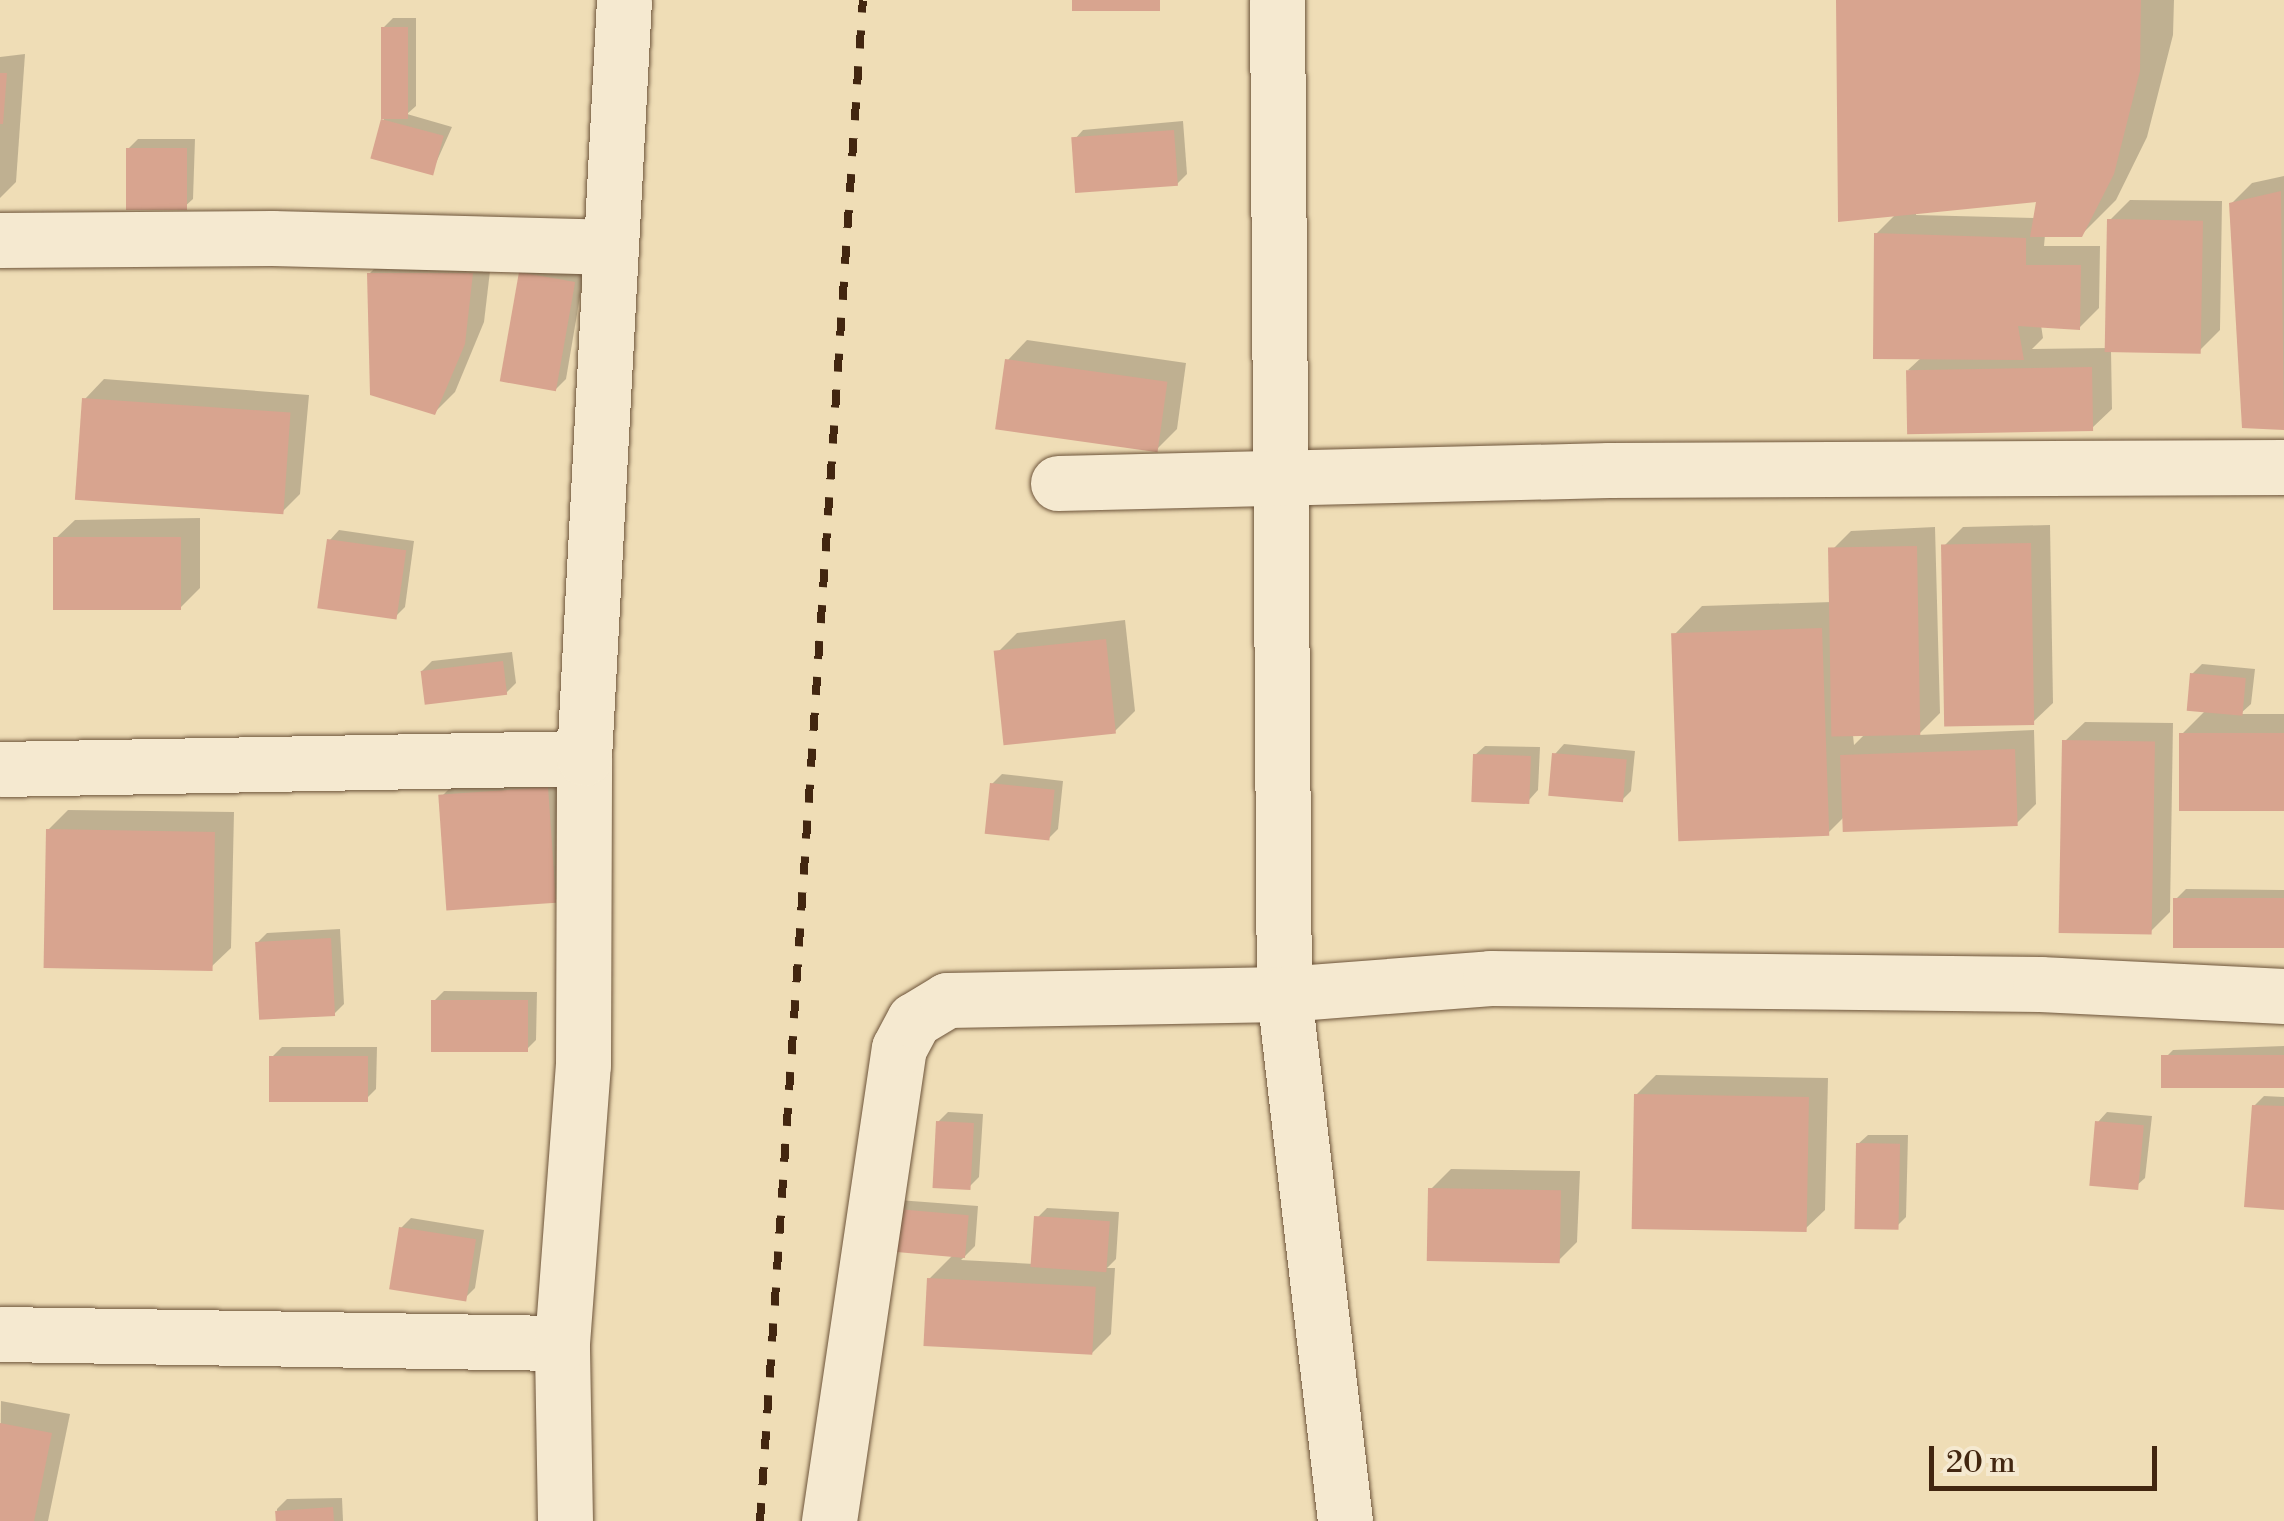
<!DOCTYPE html>
<html>
<head>
<meta charset="utf-8">
<style>
	body { margin:0 }
	#map { position:relative; width:2284px; height:1521px; overflow:hidden; background:#efddb6; font-family:"Libre Bodoni",serif }
	div>[style] { position:absolute }
	.shadow>* { inset:0; background:#0003 }
	.building>* { inset:0; background:#d8a48f; transform-origin:0 0 }
	.roads { filter:drop-shadow(0 0 2px #6d543a) drop-shadow(0 0 2px #6d543a) }
	.street>* { height:55px; margin:-27.5px; padding:0 27.5px; transform-origin:27.5px; border-radius:27.5px; background:#f5e9d0 }
	.rail>* { height:8px; margin-top:-4px; transform-origin:0; background:repeating-linear-gradient(90deg,#422610 0 18px,transparent 0 36px) }
	span { translate:-50% -50%; white-space:nowrap; text-align:center; line-height:1.15; -webkit-text-stroke:9px #f5e9d0; paint-order:stroke }
	.scale { position:absolute; left:1929px; top:1446px; width:228px; height:45px; box-sizing:border-box; border:5px solid #422610; border-top:0; padding-left:12px; font-size:30px; line-height:35px; white-space:nowrap; color:#422610; -webkit-text-stroke:8px #f5e9d0; paint-order:stroke }
</style>
</head>
<body>
<div id="map">
	<div class="shadow">
		<i style="clip-path:polygon(evenodd,1838px 0,2174px 0,2173px 35px,2147px 137px,2116px 200px,2081px 235px,2045px 235px,2044px 246px,2100px 246px,2099px 308px,2079px 328px,2041px 325px,2043px 338px,2032px 349px,2109px 348px,2110px 220px,2130px 200px,2222px 201px,2220px 330px,2200px 350px,2111px 350px,2112px 409px,2092px 428px,1908px 370px,1922px 357px,1876px 234px,1897px 213px,1838px 0,2039px 199px,2036px 218px,1916px 215px,1916px 212px,2039px 199px)"></i>
		<i style="clip-path:polygon(393px 18px,416px 18px,416px 106px,407px 114px,452px 127px,432px 172px,373px 156px,384px 119px,383px 28px)"></i>
		<i style="clip-path:polygon(25px 54px,16px 182px,0 198px,0 57px)"></i>
		<i style="clip-path:polygon(1183px 121px,1187px 174px,1177px 184px,1074px 140px,1083px 130px)"></i>
		<i style="clip-path:polygon(138px 139px,195px 139px,193px 199px,183px 208px,128px 149px)"></i>
		<i style="clip-path:polygon(2284px 176px,2284px 428px,2244px 426px,2232px 203px,2252px 183px)"></i>
		<i style="clip-path:polygon(389px 254px,492px 254px,484px 322px,455px 392px,435px 412px,369px 274px)"></i>
		<i style="clip-path:polygon(532px 264px,584px 273px,566px 379px,556px 389px,522px 274px)"></i>
		<i style="clip-path:polygon(1027px 340px,1186px 363px,1177px 429px,1157px 449px,1008px 360px)"></i>
		<i style="clip-path:polygon(104px 379px,309px 395px,300px 494px,280px 514px,85px 399px)"></i>
		<i style="clip-path:polygon(200px 518px,200px 588px,180px 608px,55px 539px,75px 520px)"></i>
		<i style="clip-path:polygon(2050px 525px,2053px 703px,2033px 722px,1943px 547px,1963px 527px)"></i>
		<i style="clip-path:polygon(evenodd,1935px 527px,1940px 713px,1918px 735px,2034px 730px,2036px 804px,2016px 824px,1844px 817px,1827px 834px,1674px 635px,1702px 606px,1832px 602px,1831px 551px,1851px 531px,1935px 527px,1853px 735px,1864px 735px,1854px 745px,1853px 735px)"></i>
		<i style="clip-path:polygon(339px 530px,414px 541px,405px 607px,395px 617px,330px 540px)"></i>
		<i style="clip-path:polygon(1125px 620px,1135px 711px,1115px 731px,997px 653px,1017px 633px)"></i>
		<i style="clip-path:polygon(512px 652px,516px 683px,506px 693px,422px 671px,432px 661px)"></i>
		<i style="clip-path:polygon(2202px 664px,2255px 669px,2251px 704px,2240px 714px,2284px 714px,2284px 808px,2182px 734px,2205px 711px,2192px 674px)"></i>
		<i style="clip-path:polygon(2085px 722px,2173px 723px,2170px 912px,2150px 932px,2065px 741px)"></i>
		<i style="clip-path:polygon(1564px 744px,1635px 751px,1631px 791px,1621px 801px,1555px 754px)"></i>
		<i style="clip-path:polygon(1485px 746px,1540px 747px,1538px 790px,1529px 800px,1475px 755px)"></i>
		<i style="clip-path:polygon(567px 769px,575px 881px,555px 901px,440px 798px,460px 778px)"></i>
		<i style="clip-path:polygon(1002px 774px,1063px 781px,1058px 829px,1048px 839px,992px 784px)"></i>
		<i style="clip-path:polygon(68px 810px,234px 812px,231px 948px,211px 967px,48px 830px)"></i>
		<i style="clip-path:polygon(2186px 889px,2284px 890px,2284px 946px,2176px 899px)"></i>
		<i style="clip-path:polygon(340px 929px,344px 1004px,334px 1014px,257px 943px,267px 933px)"></i>
		<i style="clip-path:polygon(444px 991px,537px 992px,536px 1040px,526px 1050px,434px 1001px)"></i>
		<i style="clip-path:polygon(2284px 1046px,2284px 1085px,2163px 1060px,2173px 1050px)"></i>
		<i style="clip-path:polygon(282px 1047px,377px 1047px,376px 1089px,366px 1099px,272px 1057px)"></i>
		<i style="clip-path:polygon(1656px 1075px,1828px 1078px,1825px 1210px,1805px 1229px,1636px 1095px)"></i>
		<i style="clip-path:polygon(2264px 1096px,2284px 1097px,2284px 1208px,2254px 1106px)"></i>
		<i style="clip-path:polygon(948px 1112px,983px 1114px,979px 1177px,969px 1187px,938px 1122px)"></i>
		<i style="clip-path:polygon(2107px 1112px,2152px 1116px,2145px 1178px,2135px 1187px,2098px 1122px)"></i>
		<i style="clip-path:polygon(1868px 1135px,1908px 1135px,1906px 1217px,1897px 1226px,1858px 1144px)"></i>
		<i style="clip-path:polygon(1451px 1169px,1580px 1171px,1577px 1242px,1557px 1262px,1431px 1189px)"></i>
		<i style="clip-path:polygon(898px 1200px,978px 1206px,975px 1246px,961px 1260px,1034px 1264px,1037px 1218px,1047px 1208px,1119px 1212px,1116px 1259px,1107px 1268px,1115px 1268px,1111px 1334px,1091px 1354px,929px 1279px,953px 1255px,885px 1249px)"></i>
		<i style="clip-path:polygon(411px 1218px,484px 1230px,475px 1288px,465px 1298px,401px 1228px)"></i>
		<i style="clip-path:polygon(1px 1401px,70px 1414px,48px 1521px,0 1521px)"></i>
		<i style="clip-path:polygon(342px 1498px,343px 1521px,277px 1521px,277px 1509px,287px 1499px)"></i>
	</div>
	<div class="building">
		<i style="left:1072px;top:0;width:88px;height:11px"></i>
		<i style="clip-path:polygon(1836px 0,2141px 0,2140px 71px,2114px 174px,2082px 237px,2030px 237px,2036px 202px,1838px 222px)"></i>
		<i style="left:381px;top:27px;width:27px;height:92px"></i>
		<i style="clip-path:polygon(0 73px,7px 73px,3px 124px,0 124px)"></i>
		<i style="left:381px;top:119px;width:65px;height:41px;rotate:15deg"></i>
		<i style="left:1174px;top:130px;width:56px;height:103px;rotate:86deg"></i>
		<i style="left:126px;top:148px;width:61px;height:62px"></i>
		<i style="clip-path:polygon(2281px 191px,2284px 430px,2242px 428px,2229px 203px)"></i>
		<i style="left:2107px;top:219px;width:96px;height:133px;rotate:1deg"></i>
		<i style="clip-path:polygon(1874px 233px,2026px 238px,2026px 265px,2081px 265px,2080px 330px,2018px 326px,2024px 360px,1873px 359px)"></i>
		<i style="left:519px;top:272px;width:57px;height:111px;rotate:10deg"></i>
		<i style="clip-path:polygon(367px 273px,473px 273px,465px 344px,435px 415px,370px 395px)"></i>
		<i style="left:1005px;top:359px;width:164px;height:71px;rotate:8deg"></i>
		<i style="left:2092px;top:367px;width:64px;height:186px;rotate:89deg"></i>
		<i style="left:82px;top:398px;width:209px;height:102px;rotate:4deg"></i>
		<i style="left:181px;top:537px;width:73px;height:128px;rotate:90deg"></i>
		<i style="left:327px;top:539px;width:80px;height:70px;rotate:8deg"></i>
		<i style="left:2031px;top:543px;width:182px;height:90px;rotate:89deg"></i>
		<i style="left:1917px;top:546px;width:189px;height:89px;rotate:89deg"></i>
		<i style="left:1822px;top:628px;width:208px;height:151px;rotate:88deg"></i>
		<i style="left:1106px;top:639px;width:95px;height:113px;rotate:84deg"></i>
		<i style="left:503px;top:661px;width:34px;height:83px;rotate:83deg"></i>
		<i style="left:2190px;top:673px;width:56px;height:38px;rotate:5deg"></i>
		<i style="left:2179px;top:733px;width:105px;height:78px"></i>
		<i style="left:2062px;top:740px;width:93px;height:193px;rotate:1deg"></i>
		<i style="left:2015px;top:749px;width:77px;height:175px;rotate:88deg"></i>
		<i style="left:1552px;top:753px;width:75px;height:43px;rotate:5deg"></i>
		<i style="left:1473px;top:754px;width:58px;height:48px;rotate:2deg"></i>
		<i style="left:990px;top:783px;width:65px;height:51px;rotate:6deg"></i>
		<i style="left:548px;top:787px;width:116px;height:110px;rotate:86deg"></i>
		<i style="left:46px;top:829px;width:169px;height:139px;rotate:1deg"></i>
		<i style="left:2173px;top:898px;width:111px;height:50px"></i>
		<i style="left:331px;top:938px;width:78px;height:76px;rotate:87deg"></i>
		<i style="left:431px;top:1000px;width:97px;height:52px"></i>
		<i style="left:2284px;top:1055px;width:33px;height:123px;rotate:90deg"></i>
		<i style="left:269px;top:1056px;width:99px;height:46px"></i>
		<i style="left:1634px;top:1094px;width:175px;height:135px;rotate:1deg"></i>
		<i style="clip-path:polygon(2252px 1105px,2284px 1106px,2284px 1210px,2244px 1207px)"></i>
		<i style="left:936px;top:1121px;width:38px;height:67px;rotate:3deg"></i>
		<i style="left:2095px;top:1121px;width:49px;height:65px;rotate:5deg"></i>
		<i style="left:1856px;top:1143px;width:44px;height:86px;rotate:1deg"></i>
		<i style="left:1428px;top:1188px;width:133px;height:73px;rotate:1deg"></i>
		<i style="left:886px;top:1208px;width:83px;height:43px;rotate:5deg"></i>
		<i style="left:1034px;top:1216px;width:76px;height:51px;rotate:4deg"></i>
		<i style="left:399px;top:1227px;width:78px;height:63px;rotate:9deg"></i>
		<i style="left:927px;top:1278px;width:169px;height:68px;rotate:3deg"></i>
		<i style="clip-path:polygon(0 1423px,52px 1433px,34px 1521px,0 1521px)"></i>
		<i style="left:333px;top:1507px;width:14px;height:58px;rotate:86deg"></i>
	</div>
	<div class="roads">
		<div class="street">
			<i style="left:1277px;top:0;width:994px;rotate:89.6deg"></i>
			<i style="left:1284px;top:994px;width:531px;rotate:83.4deg"></i>
			<i style="left:0;top:240px;width:272px;rotate:-0.4deg"></i>
			<i style="left:272px;top:238px;width:335px;rotate:1.5deg"></i>
			<i style="left:1058px;top:483px;width:551px;rotate:-1.35deg"></i>
			<i style="left:1609px;top:470px;width:675px;rotate:-0.25deg"></i>
			<i style="left:0;top:769px;width:584px;rotate:-1.08deg"></i>
			<i style="left:0;top:1334px;width:562px;rotate:0.92deg"></i>
			<i style="left:565px;top:1521px;width:178px;rotate:-91deg"></i>
			<i style="left:562px;top:1343px;width:279px;rotate:-85.7deg"></i>
			<i style="left:583px;top:1065px;width:307px;rotate:-89.8deg"></i>
			<i style="left:584px;top:758px;width:759px;rotate:-86.98deg"></i>
			<i style="left:829px;top:1521px;width:478px;rotate:-81.6deg"></i>
			<i style="left:899px;top:1048px;width:32px;rotate:-62deg"></i>
			<i style="left:914px;top:1020px;width:39px;rotate:-31deg"></i>
			<i style="left:947px;top:1000px;width:337px;rotate:-1deg"></i>
			<i style="left:1284px;top:994px;width:207px;rotate:-4.4deg"></i>
			<i style="left:1490px;top:978px;width:550px;rotate:0.63deg"></i>
			<i style="left:2040px;top:984px;width:244px;rotate:2.8deg"></i>
		</div>
	</div>
	<div class="rail">
		<i style="left:760px;top:1521px;width:1524px;rotate:-86.13deg"></i>
	</div>
	<div class="scale">20 m</div>
</div>
</body>
</html>
